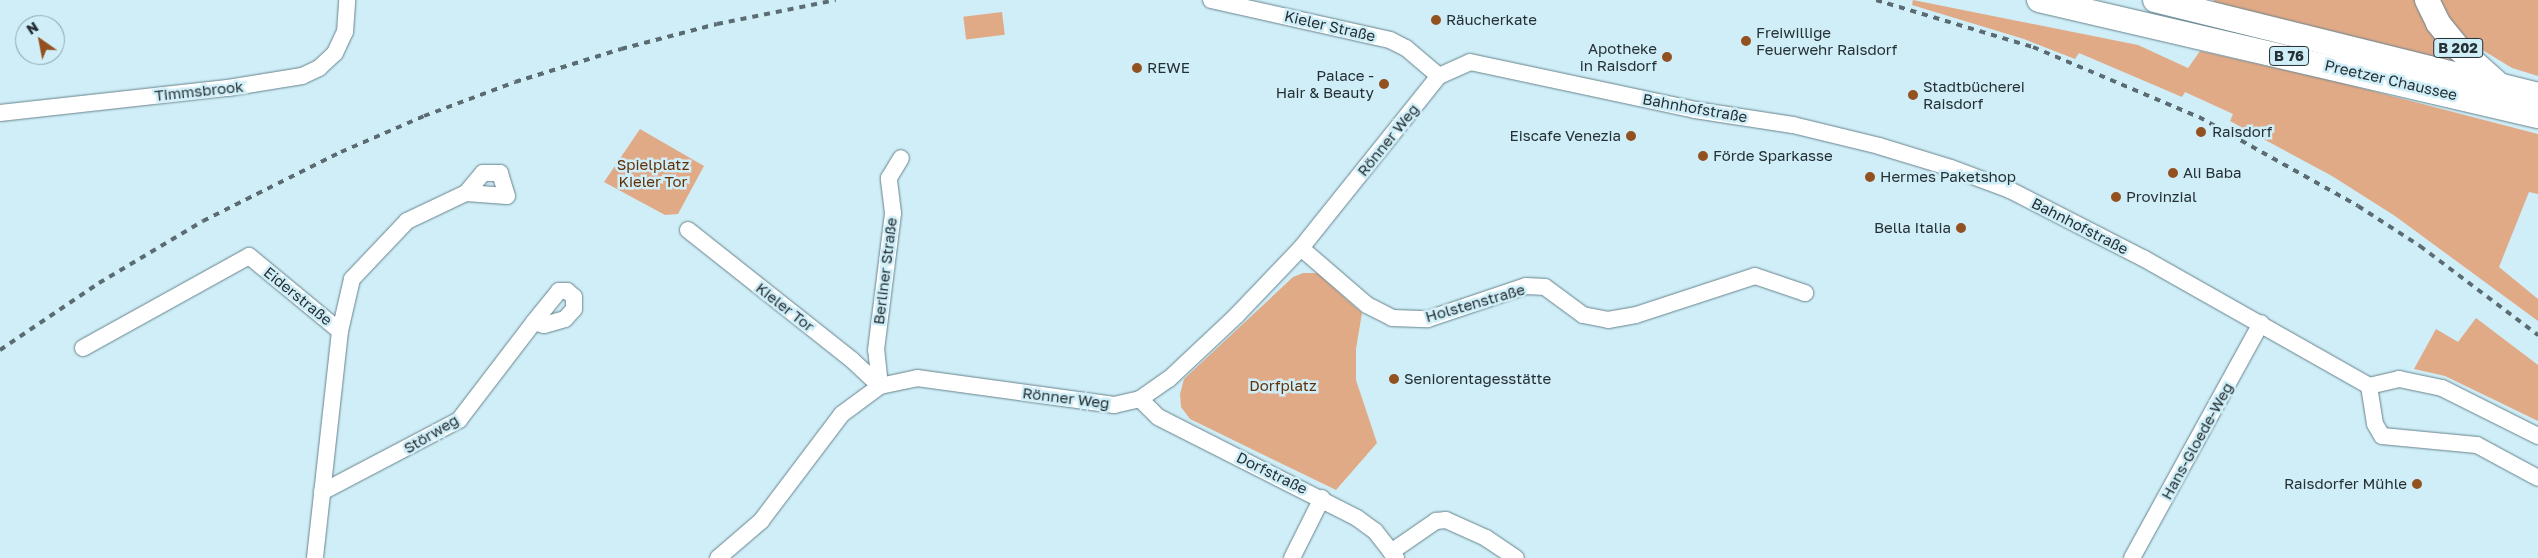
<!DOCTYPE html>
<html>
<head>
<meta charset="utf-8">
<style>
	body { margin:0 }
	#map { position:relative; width:2538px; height:558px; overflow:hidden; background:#d0eef8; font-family:"Golos Text",sans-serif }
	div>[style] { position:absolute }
	.green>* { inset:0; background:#e1aa87; transform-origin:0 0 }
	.roads { filter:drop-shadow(0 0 1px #67838c) drop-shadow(0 0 1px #67838c) }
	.minor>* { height:16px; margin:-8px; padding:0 8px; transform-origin:8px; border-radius:8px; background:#fff }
	.highway>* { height:24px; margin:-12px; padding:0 12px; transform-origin:12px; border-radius:12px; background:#fff }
	.rail>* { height:4px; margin-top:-2px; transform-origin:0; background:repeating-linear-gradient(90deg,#5a6b71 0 6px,transparent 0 12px) }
	.dots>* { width:14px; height:14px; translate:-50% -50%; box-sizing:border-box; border:2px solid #d0eef8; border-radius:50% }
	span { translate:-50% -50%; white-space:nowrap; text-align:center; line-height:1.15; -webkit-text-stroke:5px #d0eef8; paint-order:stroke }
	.shield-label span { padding:1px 4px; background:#d0eef8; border:1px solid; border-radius:4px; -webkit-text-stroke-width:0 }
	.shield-label { font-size:14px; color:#253034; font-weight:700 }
	.poi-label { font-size:15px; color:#253034 }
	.left { translate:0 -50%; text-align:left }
	.right { translate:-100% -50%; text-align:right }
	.street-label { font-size:15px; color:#253034 }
	.park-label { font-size:15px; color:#633006 }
	.north { position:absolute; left:15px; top:15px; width:50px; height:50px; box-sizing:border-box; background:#d0eef8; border:1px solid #8ca2aa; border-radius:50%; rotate:327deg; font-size:14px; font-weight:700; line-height:20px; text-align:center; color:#253034 }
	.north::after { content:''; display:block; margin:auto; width:18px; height:22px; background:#935120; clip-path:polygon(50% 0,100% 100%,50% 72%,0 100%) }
</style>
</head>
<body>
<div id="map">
	<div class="green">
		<i style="clip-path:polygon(1913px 0,2138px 45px,2188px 68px,2200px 51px,2330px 80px,2538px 134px,2538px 194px,2529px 192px,2499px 267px,2538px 299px,2538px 321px,2395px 216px,2332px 176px,2230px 121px,2233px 114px,2185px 92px,2182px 97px,2079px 53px,2075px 59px,2024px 39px,1912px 5px)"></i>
		<i style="clip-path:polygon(2214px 0,2418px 0,2447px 45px,2453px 63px,2211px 6px)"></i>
		<i style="clip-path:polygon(2435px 0,2538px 0,2538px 76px,2512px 68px,2471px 43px,2442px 16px)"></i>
		<i style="left:1002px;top:12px;width:23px;height:39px;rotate:83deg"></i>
		<i style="clip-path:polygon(640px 129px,704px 166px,678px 214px,665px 215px,604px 182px)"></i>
		<i style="clip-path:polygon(1303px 273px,1317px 273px,1362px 313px,1356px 349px,1356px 380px,1377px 443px,1336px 490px,1190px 419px,1181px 407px,1180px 394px,1184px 379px,1293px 277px)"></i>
		<i style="clip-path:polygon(2476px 318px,2538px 365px,2538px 421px,2445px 376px,2414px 369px,2436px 329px,2458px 342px)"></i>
	</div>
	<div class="roads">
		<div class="minor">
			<i style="left:1211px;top:0;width:183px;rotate:12.6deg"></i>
			<i style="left:1390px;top:40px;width:18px;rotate:27deg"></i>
			<i style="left:1406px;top:48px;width:43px;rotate:40.3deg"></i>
			<i style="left:0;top:113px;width:229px;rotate:-6.3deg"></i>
			<i style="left:228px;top:88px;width:75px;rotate:-9.2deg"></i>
			<i style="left:302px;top:76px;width:19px;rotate:-25deg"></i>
			<i style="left:319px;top:68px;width:22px;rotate:-43deg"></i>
			<i style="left:335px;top:53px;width:23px;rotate:-65deg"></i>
			<i style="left:345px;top:32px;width:32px;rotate:-86deg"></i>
			<i style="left:688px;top:230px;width:209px;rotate:38.4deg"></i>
			<i style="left:852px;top:360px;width:38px;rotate:43deg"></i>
			<i style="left:1301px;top:248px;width:87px;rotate:40.8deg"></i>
			<i style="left:1367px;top:305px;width:28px;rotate:27deg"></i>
			<i style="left:1392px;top:318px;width:36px;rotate:2deg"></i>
			<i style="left:1428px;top:319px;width:103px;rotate:-18.6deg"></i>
			<i style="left:1526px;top:286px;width:19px;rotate:3deg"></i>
			<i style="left:1545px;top:287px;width:47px;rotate:36.4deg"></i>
			<i style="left:1583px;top:315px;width:25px;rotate:11deg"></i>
			<i style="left:1608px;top:320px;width:28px;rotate:-10deg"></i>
			<i style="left:1636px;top:315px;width:125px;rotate:-18.1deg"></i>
			<i style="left:1755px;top:276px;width:53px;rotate:18.8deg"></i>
			<i style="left:340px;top:331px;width:53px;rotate:-77deg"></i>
			<i style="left:352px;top:279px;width:80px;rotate:-46.5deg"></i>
			<i style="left:407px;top:221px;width:65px;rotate:-25.4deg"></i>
			<i style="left:466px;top:193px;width:41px;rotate:4.2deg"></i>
			<i style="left:507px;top:196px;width:24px;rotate:-107deg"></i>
			<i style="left:500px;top:173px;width:17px;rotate:180deg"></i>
			<i style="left:483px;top:173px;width:26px;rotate:130deg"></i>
			<i style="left:83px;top:348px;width:190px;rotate:-29deg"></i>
			<i style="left:249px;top:256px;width:118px;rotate:39.5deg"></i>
			<i style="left:340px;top:331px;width:228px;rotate:96.3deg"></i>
			<i style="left:880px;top:386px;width:36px;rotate:-96deg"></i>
			<i style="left:876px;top:350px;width:138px;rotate:-82.9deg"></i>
			<i style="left:893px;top:213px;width:35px;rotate:-97deg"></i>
			<i style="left:889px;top:178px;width:23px;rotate:-59deg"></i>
			<i style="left:2369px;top:386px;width:38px;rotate:81deg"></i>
			<i style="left:2375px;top:424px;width:14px;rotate:60deg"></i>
			<i style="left:2382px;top:436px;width:95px;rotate:5.4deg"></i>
			<i style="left:2477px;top:445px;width:69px;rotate:28.4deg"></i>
			<i style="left:2369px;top:386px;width:31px;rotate:-13deg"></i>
			<i style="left:2399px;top:379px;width:44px;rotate:11.8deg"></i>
			<i style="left:2442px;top:388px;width:107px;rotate:26.6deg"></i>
			<i style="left:1140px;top:399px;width:25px;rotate:45deg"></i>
			<i style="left:1158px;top:417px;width:223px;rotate:26.9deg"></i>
			<i style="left:1357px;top:518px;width:22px;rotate:36deg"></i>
			<i style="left:1375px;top:531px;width:34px;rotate:52deg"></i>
			<i style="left:322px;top:492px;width:155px;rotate:-27.7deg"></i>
			<i style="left:459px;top:420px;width:123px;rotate:-52.6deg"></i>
			<i style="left:534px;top:322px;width:10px;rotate:17deg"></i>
			<i style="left:544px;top:325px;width:22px;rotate:-16deg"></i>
			<i style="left:565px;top:319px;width:13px;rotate:-48deg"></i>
			<i style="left:574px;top:309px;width:12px;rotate:-90deg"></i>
			<i style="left:574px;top:297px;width:9px;rotate:-139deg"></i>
			<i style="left:567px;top:291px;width:8px;rotate:180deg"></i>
			<i style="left:559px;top:291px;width:40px;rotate:129deg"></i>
			<i style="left:1391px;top:552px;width:55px;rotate:-34.6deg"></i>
			<i style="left:1436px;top:521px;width:10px;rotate:-6deg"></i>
			<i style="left:1446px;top:520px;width:44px;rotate:24.2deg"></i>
			<i style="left:1486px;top:538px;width:36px;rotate:34deg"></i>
			<i style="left:718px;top:558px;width:57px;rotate:-40.7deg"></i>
			<i style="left:761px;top:521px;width:134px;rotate:-52.9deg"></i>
			<i style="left:842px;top:414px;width:47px;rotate:-36.4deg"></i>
			<i style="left:880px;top:386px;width:38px;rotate:-12deg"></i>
			<i style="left:917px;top:378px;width:199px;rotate:7.8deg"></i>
			<i style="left:1114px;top:405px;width:27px;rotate:-13deg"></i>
			<i style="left:1140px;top:399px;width:35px;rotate:-35deg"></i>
			<i style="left:1169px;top:379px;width:92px;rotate:-43.2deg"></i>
			<i style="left:1236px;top:316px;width:94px;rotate:-46.3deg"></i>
			<i style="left:1301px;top:248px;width:221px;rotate:-51.3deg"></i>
			<i style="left:1439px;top:76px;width:34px;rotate:-24deg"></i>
			<i style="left:1470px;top:62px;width:230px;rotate:12deg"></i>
			<i style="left:1695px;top:110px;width:99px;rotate:8.7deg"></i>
			<i style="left:1793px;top:125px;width:89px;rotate:13.7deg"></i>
			<i style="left:1879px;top:146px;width:75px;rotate:17deg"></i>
			<i style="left:1951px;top:168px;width:63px;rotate:20.4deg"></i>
			<i style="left:2010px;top:190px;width:149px;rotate:27.1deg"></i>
			<i style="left:2143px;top:258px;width:260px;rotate:29.5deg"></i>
			<i style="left:1292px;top:558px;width:67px;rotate:-63.4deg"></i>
			<i style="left:2132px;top:558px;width:268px;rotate:-61.2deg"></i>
		</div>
		<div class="highway">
			<i style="left:2039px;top:0;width:512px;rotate:13.09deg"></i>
			<i style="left:2155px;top:0;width:395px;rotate:13.9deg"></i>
			<i style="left:2427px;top:0;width:25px;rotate:64deg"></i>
			<i style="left:2438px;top:23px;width:33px;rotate:51deg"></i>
			<i style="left:2459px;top:49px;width:51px;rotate:41.8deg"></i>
		</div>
	</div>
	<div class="rail">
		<i style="left:1876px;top:0;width:164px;rotate:16.7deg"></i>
		<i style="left:2033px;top:47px;width:180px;rotate:22.9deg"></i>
		<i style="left:2199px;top:117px;width:182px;rotate:29.2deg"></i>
		<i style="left:2358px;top:206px;width:74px;rotate:32.8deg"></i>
		<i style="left:2420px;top:246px;width:148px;rotate:37deg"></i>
		<i style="left:0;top:350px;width:120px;rotate:-34.1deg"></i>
		<i style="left:99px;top:283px;width:121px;rotate:-30.8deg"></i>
		<i style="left:203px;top:221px;width:154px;rotate:-26.6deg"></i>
		<i style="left:341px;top:152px;width:90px;rotate:-23.4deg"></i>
		<i style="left:424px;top:116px;width:97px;rotate:-20.5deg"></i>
		<i style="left:515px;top:82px;width:111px;rotate:-17.3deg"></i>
		<i style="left:621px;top:49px;width:99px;rotate:-14.6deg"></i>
		<i style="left:717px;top:24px;width:121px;rotate:-11.4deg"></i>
	</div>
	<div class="dots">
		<i style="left:1436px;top:20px;background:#935120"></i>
		<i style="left:1746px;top:41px;background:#935120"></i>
		<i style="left:1667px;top:57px;background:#935120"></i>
		<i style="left:1137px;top:68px;background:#935120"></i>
		<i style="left:1384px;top:84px;background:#935120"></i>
		<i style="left:1913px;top:95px;background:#935120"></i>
		<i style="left:2201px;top:132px;background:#935120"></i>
		<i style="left:1631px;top:136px;background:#935120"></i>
		<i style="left:1703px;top:156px;background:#935120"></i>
		<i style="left:2173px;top:173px;background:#935120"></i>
		<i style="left:1870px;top:177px;background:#935120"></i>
		<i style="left:2116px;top:197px;background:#935120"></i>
		<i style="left:1961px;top:228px;background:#935120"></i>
		<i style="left:1394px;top:379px;background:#935120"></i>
		<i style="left:2417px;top:484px;background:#935120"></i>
	</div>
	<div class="shield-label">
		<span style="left:2458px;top:48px">B 202</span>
		<span style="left:2289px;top:56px">B 76</span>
	</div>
	<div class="poi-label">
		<span class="left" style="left:1446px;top:20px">Räucherkate</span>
		<span class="left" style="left:1756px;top:41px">Freiwillige<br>Feuerwehr Raisdorf</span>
		<span class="right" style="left:1657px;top:57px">Apotheke<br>in Raisdorf</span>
		<span class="left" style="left:1147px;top:68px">REWE</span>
		<span class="right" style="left:1374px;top:84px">Palace -<br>Hair &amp; Beauty</span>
		<span class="left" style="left:1923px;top:95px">Stadtbücherei<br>Raisdorf</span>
		<span class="left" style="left:2212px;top:132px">Raisdorf</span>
		<span class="right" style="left:1621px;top:136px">Eiscafe Venezia</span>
		<span class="left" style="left:1713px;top:156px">Förde Sparkasse</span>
		<span class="left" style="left:2183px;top:173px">Ali Baba</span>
		<span class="left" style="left:1880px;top:177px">Hermes Paketshop</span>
		<span class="left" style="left:2126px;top:197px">Provinzial</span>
		<span class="right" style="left:1951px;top:228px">Bella Italia</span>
		<span class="left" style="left:1404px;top:379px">Seniorentagesstätte</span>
		<span class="right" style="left:2407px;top:484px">Raisdorfer Mühle</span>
	</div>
	<div class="street-label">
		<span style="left:1330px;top:26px;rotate:13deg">Kieler Straße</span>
		<span style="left:2391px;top:80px;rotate:13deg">Preetzer Chaussee</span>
		<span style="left:199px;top:91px;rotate:-6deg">Timmsbrook</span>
		<span style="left:1695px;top:108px;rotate:10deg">Bahnhofstraße</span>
		<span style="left:1388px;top:140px;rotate:-51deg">Rönner Weg</span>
		<span style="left:2080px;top:226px;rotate:27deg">Bahnhofstraße</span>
		<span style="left:885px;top:271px;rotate:-83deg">Berliner Straße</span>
		<span style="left:298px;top:296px;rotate:39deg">Eiderstraße</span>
		<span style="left:1475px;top:303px;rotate:-16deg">Holstenstraße</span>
		<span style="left:785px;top:307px;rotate:38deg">Kieler Tor</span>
		<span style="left:1066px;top:398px;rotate:7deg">Rönner Weg</span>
		<span style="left:431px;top:434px;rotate:-31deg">Störweg</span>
		<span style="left:2197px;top:441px;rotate:-61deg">Hans-Gloede-Weg</span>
		<span style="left:1272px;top:473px;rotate:26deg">Dorfstraße</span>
	</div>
	<div class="park-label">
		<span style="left:653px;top:173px">Spielplatz<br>Kieler Tor</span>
		<span style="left:1283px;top:386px">Dorfplatz</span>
	</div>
	<div class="north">N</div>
</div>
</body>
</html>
